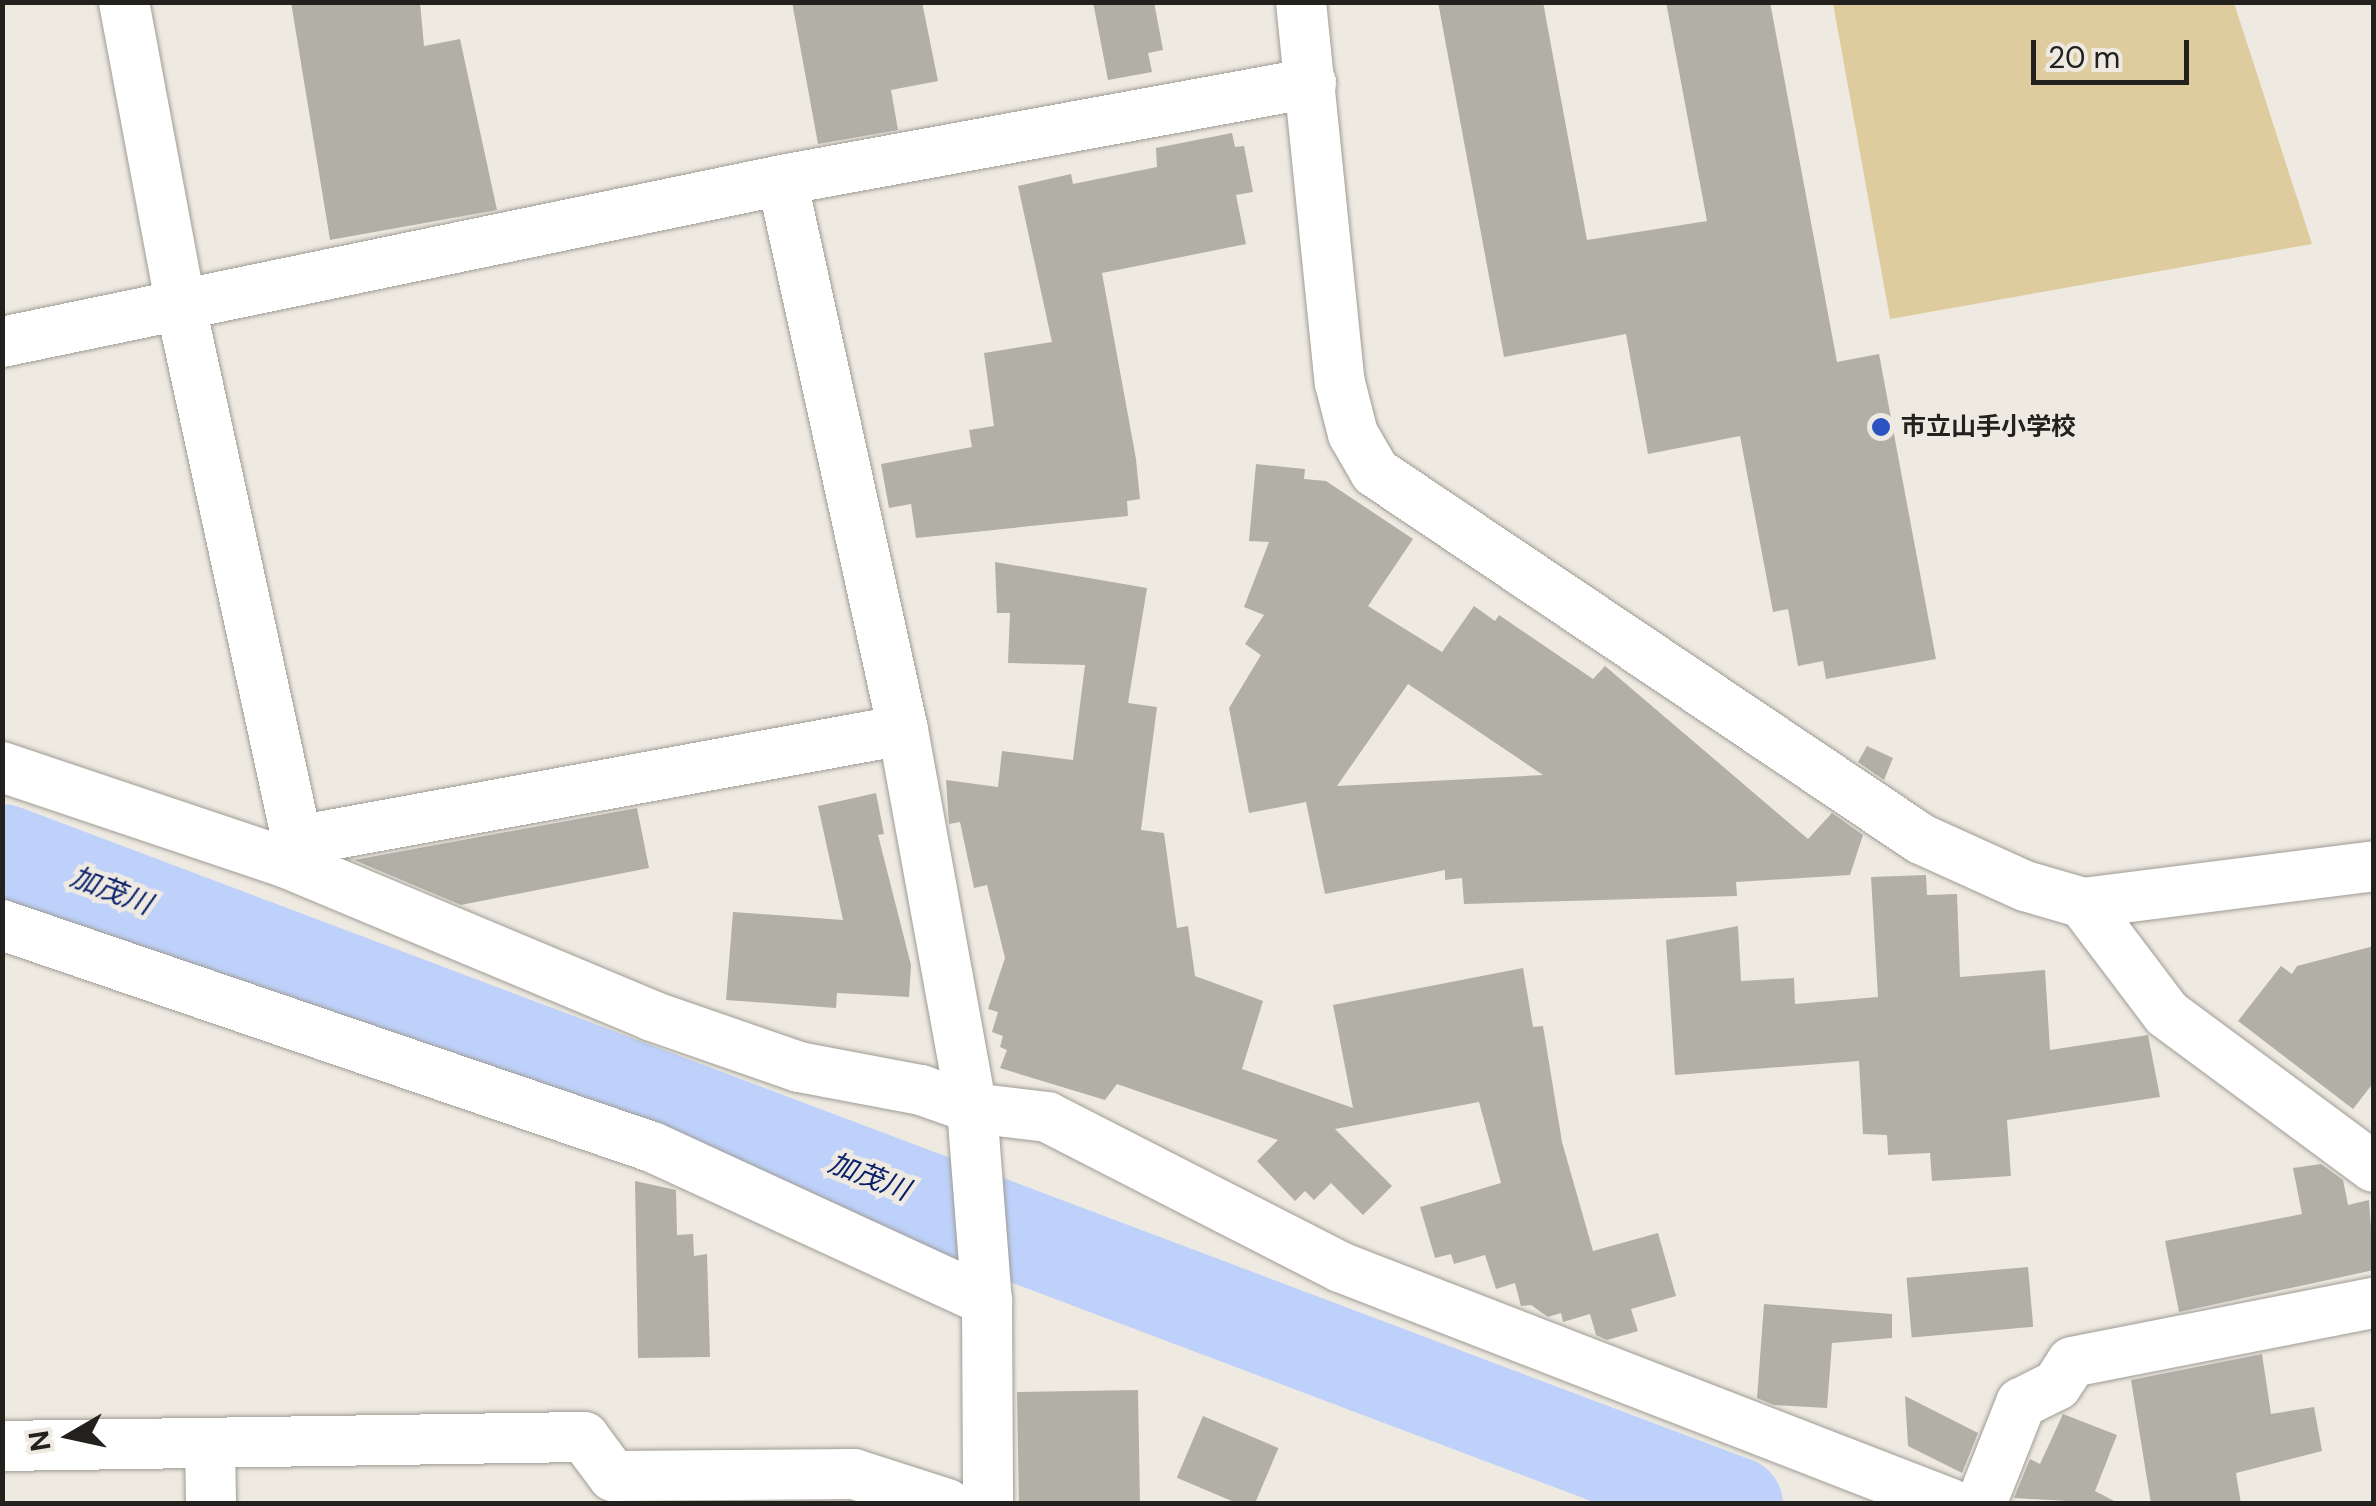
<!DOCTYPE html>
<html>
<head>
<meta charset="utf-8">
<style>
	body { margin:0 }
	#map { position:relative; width:2376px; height:1506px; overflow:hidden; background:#eeeae2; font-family:"DM Sans","Noto Sans JP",sans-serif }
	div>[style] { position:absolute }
	.green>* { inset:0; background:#dfcc9e }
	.river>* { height:95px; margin:-47.5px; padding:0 47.5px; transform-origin:47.5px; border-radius:47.5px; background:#bed1fa }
	.building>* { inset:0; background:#b2afa7; transform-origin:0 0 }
	.roads { filter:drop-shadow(0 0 2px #9f9c94) drop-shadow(0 0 2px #9f9c94) }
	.minor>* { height:50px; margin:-25px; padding:0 25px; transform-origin:25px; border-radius:25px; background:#fff }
	.dots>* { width:28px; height:28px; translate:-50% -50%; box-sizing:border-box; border:5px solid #eeeae2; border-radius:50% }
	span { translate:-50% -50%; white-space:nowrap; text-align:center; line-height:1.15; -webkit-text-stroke:9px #eeeae2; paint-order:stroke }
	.poi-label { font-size:25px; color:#23211e; font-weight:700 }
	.left { translate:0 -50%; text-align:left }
	.water-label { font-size:28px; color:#0b216a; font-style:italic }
	.frame { position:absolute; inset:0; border:5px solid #23211e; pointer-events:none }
	.north { position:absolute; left:20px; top:1386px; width:100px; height:100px; -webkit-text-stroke:8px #eeeae2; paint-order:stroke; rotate:261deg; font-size:28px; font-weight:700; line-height:40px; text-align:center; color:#23211e }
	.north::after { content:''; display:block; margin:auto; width:35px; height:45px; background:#23211e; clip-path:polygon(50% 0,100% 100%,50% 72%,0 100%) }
	.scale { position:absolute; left:2031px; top:40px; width:158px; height:45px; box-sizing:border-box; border:5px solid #23211e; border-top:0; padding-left:12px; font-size:30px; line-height:35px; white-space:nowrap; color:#23211e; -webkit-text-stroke:8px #eeeae2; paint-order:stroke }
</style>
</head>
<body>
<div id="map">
	<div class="green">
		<i style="clip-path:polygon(1833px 3px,2234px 3px,2312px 244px,1890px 319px)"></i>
	</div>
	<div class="river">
		<i style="left:2px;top:851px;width:1852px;rotate:20.65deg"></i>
	</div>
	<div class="building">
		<i style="clip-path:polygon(291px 2px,420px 2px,424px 46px,460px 39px,497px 210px,330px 240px)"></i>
		<i style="clip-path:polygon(792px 2px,922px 2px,938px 81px,891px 90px,898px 130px,818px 144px)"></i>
		<i style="clip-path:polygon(1093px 2px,1154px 2px,1163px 50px,1148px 53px,1152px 72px,1108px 80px)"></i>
		<i style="clip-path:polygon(1438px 2px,1543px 2px,1587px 240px,1707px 221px,1666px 2px,1770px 2px,1837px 362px,1879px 354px,1936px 659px,1826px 679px,1823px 661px,1798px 666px,1788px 609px,1773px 612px,1740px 436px,1648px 454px,1626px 334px,1504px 357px)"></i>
		<i style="clip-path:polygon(1232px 133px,1235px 147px,1244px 146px,1253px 192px,1236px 195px,1246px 244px,1102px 273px,1136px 459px,1140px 499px,1127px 501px,1128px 516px,916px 538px,911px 504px,889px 508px,881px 464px,972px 447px,969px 430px,994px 426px,984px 353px,1052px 342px,1018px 186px,1071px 174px,1073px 184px,1157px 167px,1156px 148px)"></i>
		<i style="clip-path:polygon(evenodd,1256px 464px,1305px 469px,1304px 479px,1326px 481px,1413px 539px,1368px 606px,1442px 652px,1474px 606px,1495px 621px,1499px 615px,1593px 679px,1605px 666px,1808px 839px,1832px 813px,1863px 835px,1850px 875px,1736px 882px,1737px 896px,1464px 904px,1462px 878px,1445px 880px,1445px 870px,1325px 894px,1306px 802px,1249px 813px,1229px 708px,1261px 655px,1245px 644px,1264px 615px,1244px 607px,1269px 542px,1249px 541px,1256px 464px,1408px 684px,1543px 775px,1337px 786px,1408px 684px)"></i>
		<i style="clip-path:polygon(995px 562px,1147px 588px,1128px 703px,1157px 707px,1141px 830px,1164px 833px,1177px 928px,1188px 926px,1195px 976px,1263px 1001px,1242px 1069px,1353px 1108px,1333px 1005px,1523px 968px,1533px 1027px,1543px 1026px,1562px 1142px,1593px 1251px,1658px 1233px,1676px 1296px,1631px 1309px,1638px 1331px,1607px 1340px,1596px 1335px,1590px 1314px,1563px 1322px,1561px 1313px,1548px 1317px,1531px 1305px,1521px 1306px,1515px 1283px,1496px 1289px,1485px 1255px,1454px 1264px,1451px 1254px,1435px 1258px,1420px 1207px,1501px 1183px,1479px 1102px,1335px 1129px,1392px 1186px,1363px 1215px,1331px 1183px,1314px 1200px,1305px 1191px,1295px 1201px,1257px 1161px,1278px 1140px,1117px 1084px,1105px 1100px,1000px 1068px,1007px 1050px,1000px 1047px,1003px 1036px,992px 1032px,998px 1012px,988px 1009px,1005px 958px,987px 885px,974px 888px,960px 822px,949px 824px,946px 780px,998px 787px,1002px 751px,1073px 760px,1085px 665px,1008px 663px,1010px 613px,997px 613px)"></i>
		<i style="clip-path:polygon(1867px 746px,1893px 758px,1884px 780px,1858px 762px)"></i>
		<i style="clip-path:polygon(876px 793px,884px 834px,878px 835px,911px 965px,909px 997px,837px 993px,836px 1008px,726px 1000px,733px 912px,843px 920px,818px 806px)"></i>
		<i style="clip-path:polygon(637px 808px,649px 868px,461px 905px,354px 860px)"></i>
		<i style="clip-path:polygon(1926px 875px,1927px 895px,1957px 894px,1960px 977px,2045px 970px,2050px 1050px,2148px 1035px,2160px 1097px,2007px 1120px,2011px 1176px,1932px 1181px,1930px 1153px,1888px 1155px,1887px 1135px,1863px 1134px,1859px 1061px,1675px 1075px,1666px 940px,1738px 926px,1741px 981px,1794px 978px,1795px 1004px,1878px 997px,1871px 877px)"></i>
		<i style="clip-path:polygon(2374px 946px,2374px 1082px,2353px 1109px,2238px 1021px,2281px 966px,2292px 974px,2297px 966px)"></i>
		<i style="clip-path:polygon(2321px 1164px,2343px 1180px,2348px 1205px,2369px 1200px,2374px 1270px,2179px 1312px,2165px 1241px,2302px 1214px,2293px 1168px)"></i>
		<i style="clip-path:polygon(635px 1181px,676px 1190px,677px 1235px,693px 1234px,694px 1256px,707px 1254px,710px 1357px,638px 1358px)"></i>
		<i style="left:2028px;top:1267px;width:60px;height:122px;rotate:85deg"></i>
		<i style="clip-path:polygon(1764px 1304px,1892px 1314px,1892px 1338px,1832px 1343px,1827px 1408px,1774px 1405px,1757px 1398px)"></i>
		<i style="clip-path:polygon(2262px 1354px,2271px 1414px,2314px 1407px,2322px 1451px,2236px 1473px,2241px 1504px,2151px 1504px,2131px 1380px)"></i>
		<i style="left:1138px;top:1390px;width:114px;height:121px;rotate:89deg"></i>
		<i style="clip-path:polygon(1905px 1396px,1978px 1433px,1962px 1473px,1908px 1446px)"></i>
		<i style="clip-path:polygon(2063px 1414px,2117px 1435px,2095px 1491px,2120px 1504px,2014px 1498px,2030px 1459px,2040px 1464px)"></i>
		<i style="left:1203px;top:1416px;width:82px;height:67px;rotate:23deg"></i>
	</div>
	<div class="roads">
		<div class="minor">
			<i style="left:124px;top:2px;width:310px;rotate:79.4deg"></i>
			<i style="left:181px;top:307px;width:546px;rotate:77.74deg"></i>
			<i style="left:297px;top:841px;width:616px;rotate:-10.38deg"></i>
			<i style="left:1301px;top:2px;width:383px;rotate:84.2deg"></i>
			<i style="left:1340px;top:383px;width:53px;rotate:75.7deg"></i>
			<i style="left:1353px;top:434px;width:44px;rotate:59.9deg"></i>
			<i style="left:1375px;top:472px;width:658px;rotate:33.91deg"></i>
			<i style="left:1921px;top:839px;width:114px;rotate:24.3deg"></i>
			<i style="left:2025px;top:886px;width:60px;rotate:16.3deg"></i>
			<i style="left:2083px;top:903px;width:293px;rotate:-7.2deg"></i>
			<i style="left:782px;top:180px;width:563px;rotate:77.59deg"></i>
			<i style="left:903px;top:730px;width:384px;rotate:79.7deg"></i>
			<i style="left:972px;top:1108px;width:194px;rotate:85.6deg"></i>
			<i style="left:987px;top:1301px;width:203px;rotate:89.7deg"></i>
			<i style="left:2px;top:342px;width:797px;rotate:-11.73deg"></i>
			<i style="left:782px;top:180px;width:538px;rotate:-10.39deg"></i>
			<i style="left:2px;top:767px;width:301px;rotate:18.6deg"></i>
			<i style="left:287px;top:863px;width:396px;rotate:22.7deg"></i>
			<i style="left:652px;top:1016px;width:156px;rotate:19.1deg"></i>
			<i style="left:799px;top:1067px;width:124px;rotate:10.7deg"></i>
			<i style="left:921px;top:1090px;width:54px;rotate:19.4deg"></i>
			<i style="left:972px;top:1108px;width:76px;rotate:6.8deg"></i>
			<i style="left:1047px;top:1117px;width:329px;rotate:27.1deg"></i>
			<i style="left:1340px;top:1267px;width:655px;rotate:21.2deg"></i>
			<i style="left:2083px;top:903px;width:139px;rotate:52.9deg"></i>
			<i style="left:2167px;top:1014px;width:257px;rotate:36.5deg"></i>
			<i style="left:2px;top:925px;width:687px;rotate:18.86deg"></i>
			<i style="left:652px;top:1147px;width:369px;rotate:24.7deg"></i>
			<i style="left:210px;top:1444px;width:60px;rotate:89deg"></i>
			<i style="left:2px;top:1446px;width:582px;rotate:-0.89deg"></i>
			<i style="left:584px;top:1437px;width:49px;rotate:53.4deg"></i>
			<i style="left:613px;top:1476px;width:241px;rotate:-0.5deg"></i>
			<i style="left:854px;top:1474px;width:98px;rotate:17.9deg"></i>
			<i style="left:1981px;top:1504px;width:109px;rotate:-68.4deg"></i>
			<i style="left:2021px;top:1403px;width:40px;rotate:-26.6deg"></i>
			<i style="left:2057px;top:1385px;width:27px;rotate:-57deg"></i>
			<i style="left:2072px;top:1362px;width:308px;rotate:-11.1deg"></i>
		</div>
	</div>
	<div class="dots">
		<i style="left:1881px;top:427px;background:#2d53c3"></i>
	</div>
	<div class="poi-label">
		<span class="left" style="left:1901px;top:427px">市立山手小学校</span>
	</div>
	<div class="water-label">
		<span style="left:111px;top:891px;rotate:21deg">加茂川</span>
		<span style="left:869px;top:1177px;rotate:21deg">加茂川</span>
	</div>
	<div class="frame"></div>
	<div class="north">N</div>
	<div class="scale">20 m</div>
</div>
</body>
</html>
